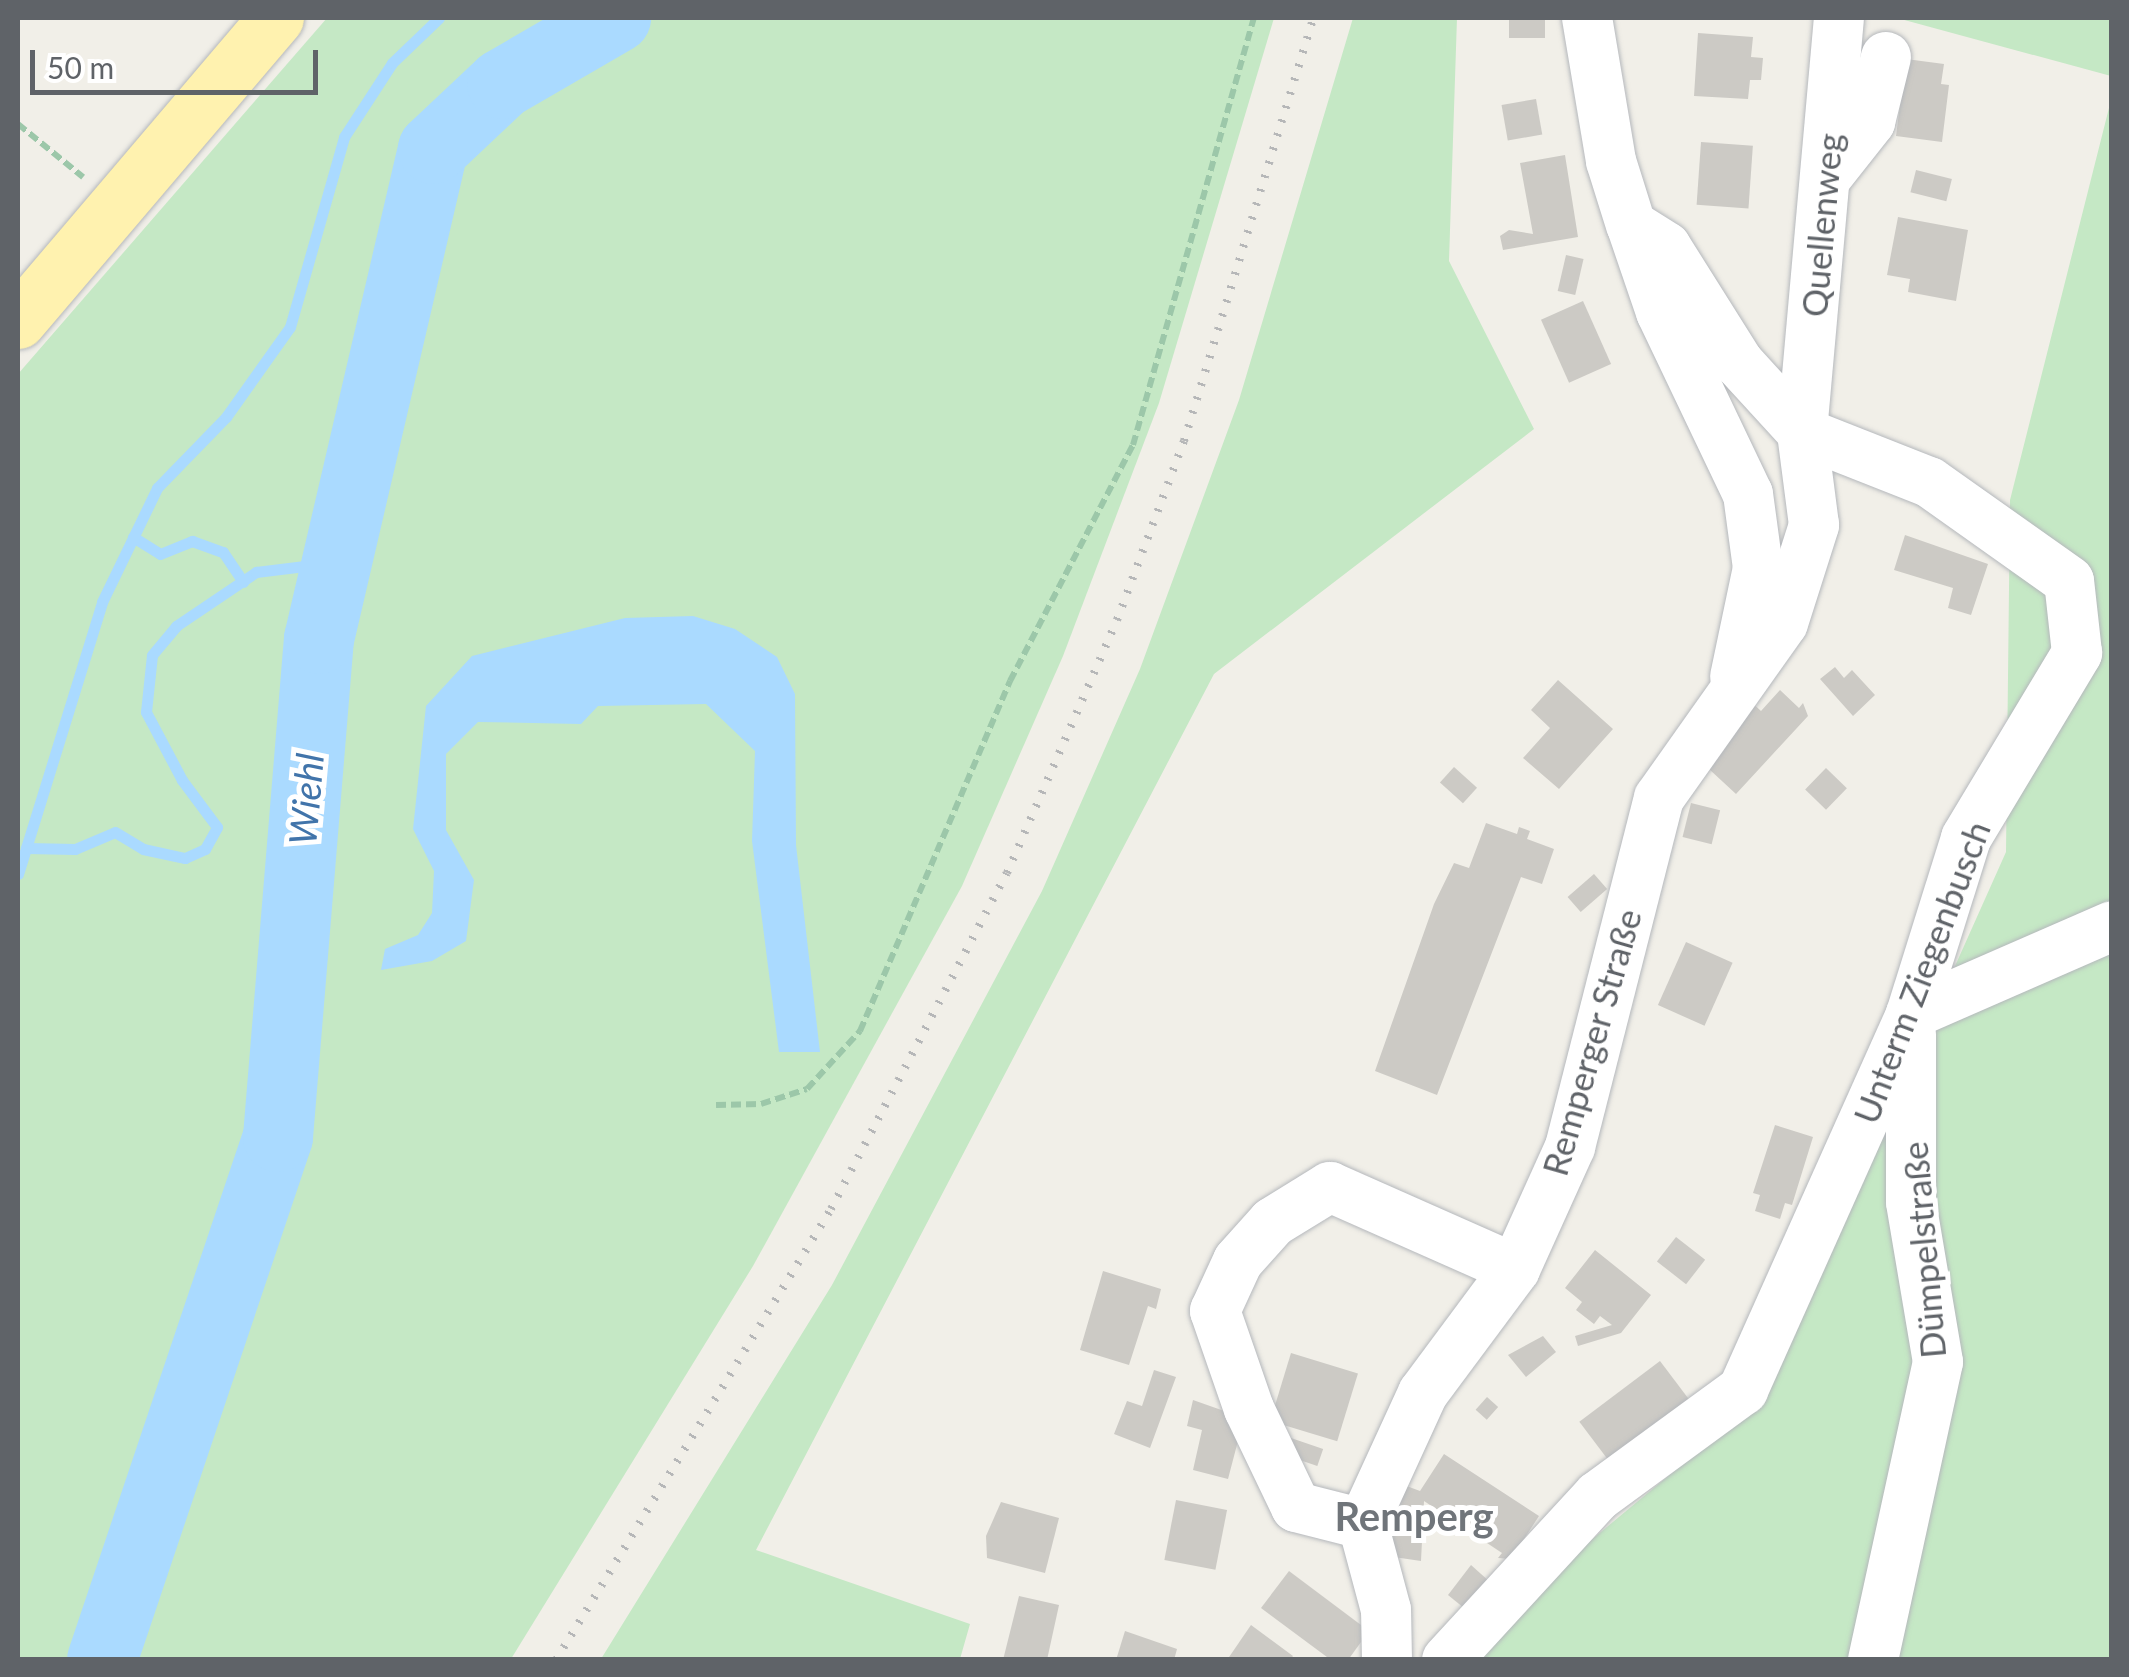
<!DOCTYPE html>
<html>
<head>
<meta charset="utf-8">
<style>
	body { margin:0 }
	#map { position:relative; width:2129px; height:1677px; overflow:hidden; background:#f1efe8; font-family:Lato,sans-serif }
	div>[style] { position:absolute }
	.green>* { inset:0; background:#c5e8c5 }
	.water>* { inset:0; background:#aadaff }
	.stream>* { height:11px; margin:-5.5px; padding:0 5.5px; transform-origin:5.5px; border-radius:5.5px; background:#aadaff }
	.river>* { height:70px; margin:-35px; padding:0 35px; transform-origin:35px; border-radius:35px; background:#aadaff }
	.building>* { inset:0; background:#cccac5; transform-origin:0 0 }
	.path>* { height:6px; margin-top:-3px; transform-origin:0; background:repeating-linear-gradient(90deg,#9cc7a9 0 10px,transparent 0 15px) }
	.roads { filter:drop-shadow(0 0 2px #b5b8bc) drop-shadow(0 0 2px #b5b8bc) }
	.minor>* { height:50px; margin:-25px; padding:0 25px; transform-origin:25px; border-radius:25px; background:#fff }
	.major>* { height:55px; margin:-27.5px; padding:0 27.5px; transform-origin:27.5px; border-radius:27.5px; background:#fff2af }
	.rail>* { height:8px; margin-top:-4px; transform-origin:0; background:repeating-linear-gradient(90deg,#b6b7b8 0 2.5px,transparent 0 14.5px) }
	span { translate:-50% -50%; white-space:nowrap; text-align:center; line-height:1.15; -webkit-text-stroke:10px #fff; paint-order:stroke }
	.street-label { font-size:35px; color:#5f6368 }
	.water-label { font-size:38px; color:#4174aa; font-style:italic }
	.quarter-label { font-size:40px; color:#70757a; font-weight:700 }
	.frame { position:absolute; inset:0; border:20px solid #5f6368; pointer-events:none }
	.scale { position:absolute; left:30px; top:50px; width:288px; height:45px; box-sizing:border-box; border:5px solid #5f6368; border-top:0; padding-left:12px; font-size:30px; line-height:35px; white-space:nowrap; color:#5f6368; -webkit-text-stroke:8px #fff; paint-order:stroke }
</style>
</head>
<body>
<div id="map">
	<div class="green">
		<i style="clip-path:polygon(327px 18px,1274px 18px,1159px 403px,1063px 656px,962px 886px,753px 1266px,511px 1659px,18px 1660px,18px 374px)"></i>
		<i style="clip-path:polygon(1353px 18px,1457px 18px,1449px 261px,1534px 429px,1214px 674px,756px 1550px,970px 1624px,960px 1659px,601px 1659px,832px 1285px,1042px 891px,1140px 669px,1239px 400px)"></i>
		<i style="clip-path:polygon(1897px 18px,2111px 18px,2111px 76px)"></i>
		<i style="clip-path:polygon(2111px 100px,2111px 1659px,1447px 1660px,1762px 1398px,2006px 852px,2010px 500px)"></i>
	</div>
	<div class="water">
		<i style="clip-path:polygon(693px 616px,735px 629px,777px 657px,795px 694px,796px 845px,820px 1052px,779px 1052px,752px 841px,755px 751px,706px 704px,598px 706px,581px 724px,478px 722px,446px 754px,446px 830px,474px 880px,466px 941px,432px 961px,381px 970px,385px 949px,418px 935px,432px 913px,434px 871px,413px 829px,426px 706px,472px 656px,625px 618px)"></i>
	</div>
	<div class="stream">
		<i style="left:133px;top:537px;width:32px;rotate:32deg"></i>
		<i style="left:160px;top:554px;width:35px;rotate:-22deg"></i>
		<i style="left:192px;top:541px;width:33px;rotate:20deg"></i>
		<i style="left:223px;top:552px;width:36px;rotate:56deg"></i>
		<i style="left:26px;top:848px;width:49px;rotate:1.2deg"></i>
		<i style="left:75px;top:849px;width:43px;rotate:-23deg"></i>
		<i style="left:115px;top:832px;width:33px;rotate:31deg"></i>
		<i style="left:143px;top:849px;width:43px;rotate:12.1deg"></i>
		<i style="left:185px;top:858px;width:22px;rotate:-24deg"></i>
		<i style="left:205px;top:849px;width:25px;rotate:-61deg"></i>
		<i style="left:217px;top:827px;width:59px;rotate:-126.7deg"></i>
		<i style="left:182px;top:780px;width:77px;rotate:-117.9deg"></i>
		<i style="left:146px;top:712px;width:57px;rotate:-84deg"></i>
		<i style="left:152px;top:655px;width:38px;rotate:-50deg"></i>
		<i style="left:176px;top:626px;width:97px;rotate:-34deg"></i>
		<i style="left:256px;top:572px;width:82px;rotate:-7deg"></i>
		<i style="left:18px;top:874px;width:285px;rotate:-72.8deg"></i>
		<i style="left:102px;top:602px;width:127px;rotate:-64.2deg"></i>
		<i style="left:157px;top:488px;width:99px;rotate:-45.8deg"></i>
		<i style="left:226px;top:417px;width:110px;rotate:-54.6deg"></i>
		<i style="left:290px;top:327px;width:198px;rotate:-74.1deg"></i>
		<i style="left:344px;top:137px;width:88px;rotate:-57deg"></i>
		<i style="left:392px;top:63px;width:65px;rotate:-43.8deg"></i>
	</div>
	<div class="river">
		<i style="left:102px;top:1660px;width:552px;rotate:-71.4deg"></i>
		<i style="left:278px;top:1137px;width:500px;rotate:-85.3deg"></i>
		<i style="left:319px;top:639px;width:503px;rotate:-76.9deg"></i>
		<i style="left:433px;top:149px;width:95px;rotate:-43.3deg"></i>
		<i style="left:502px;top:84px;width:132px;rotate:-30.1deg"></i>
	</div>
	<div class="building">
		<i style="left:1509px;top:18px;width:36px;height:20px"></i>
		<i style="clip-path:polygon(1698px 33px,1753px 37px,1751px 57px,1763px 58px,1761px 80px,1750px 80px,1748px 99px,1694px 96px)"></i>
		<i style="clip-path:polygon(1906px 59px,1944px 64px,1941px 84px,1949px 85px,1942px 142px,1896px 136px)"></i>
		<i style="left:1536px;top:99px;width:36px;height:35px;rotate:80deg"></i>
		<i style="left:1701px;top:142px;width:52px;height:63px;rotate:4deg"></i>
		<i style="clip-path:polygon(1565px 155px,1578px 237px,1503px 250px,1500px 236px,1509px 230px,1533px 234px,1520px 163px)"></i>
		<i style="left:1916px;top:170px;width:37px;height:23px;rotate:14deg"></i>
		<i style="clip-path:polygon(1898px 217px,1968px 230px,1956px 301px,1908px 292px,1910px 279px,1887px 275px)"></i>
		<i style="left:1566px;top:255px;width:18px;height:37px;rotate:13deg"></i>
		<i style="left:1583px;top:301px;width:69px;height:46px;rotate:66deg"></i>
		<i style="clip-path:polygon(1905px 535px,1988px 564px,1971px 615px,1948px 608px,1953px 588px,1894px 570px)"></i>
		<i style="clip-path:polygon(1835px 667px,1844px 678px,1852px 670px,1875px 695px,1853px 716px,1820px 679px)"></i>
		<i style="clip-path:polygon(1558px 680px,1613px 729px,1559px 789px,1523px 758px,1550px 728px,1531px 710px)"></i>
		<i style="clip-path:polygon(1780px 690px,1799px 708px,1803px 703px,1808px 716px,1736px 794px,1696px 757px,1749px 700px,1761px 711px)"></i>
		<i style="left:1454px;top:767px;width:31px;height:21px;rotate:42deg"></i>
		<i style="left:1826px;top:768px;width:29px;height:30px;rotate:44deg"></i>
		<i style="left:1691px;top:803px;width:30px;height:35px;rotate:14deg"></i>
		<i style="clip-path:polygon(1486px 823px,1517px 834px,1519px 827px,1530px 831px,1527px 839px,1554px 849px,1542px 884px,1521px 877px,1437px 1095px,1375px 1071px,1434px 904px,1454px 863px,1469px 868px)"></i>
		<i style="left:1594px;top:874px;width:20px;height:35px;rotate:49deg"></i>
		<i style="left:1686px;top:942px;width:51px;height:69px;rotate:24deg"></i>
		<i style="clip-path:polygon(1775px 1125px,1813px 1137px,1792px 1205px,1785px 1203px,1780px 1219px,1755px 1211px,1760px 1195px,1753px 1193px)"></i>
		<i style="left:1676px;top:1237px;width:37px;height:31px;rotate:38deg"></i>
		<i style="clip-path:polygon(1595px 1250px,1651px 1295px,1621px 1333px,1578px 1346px,1575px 1336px,1612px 1325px,1600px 1316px,1594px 1324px,1576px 1310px,1582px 1302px,1565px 1288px)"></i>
		<i style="clip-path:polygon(1103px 1271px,1161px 1289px,1156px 1309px,1148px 1306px,1129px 1365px,1080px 1350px)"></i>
		<i style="clip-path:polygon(1543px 1336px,1556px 1352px,1526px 1377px,1508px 1355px)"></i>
		<i style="left:1291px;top:1353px;width:70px;height:71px;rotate:17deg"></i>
		<i style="left:1660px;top:1361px;width:48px;height:101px;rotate:53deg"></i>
		<i style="clip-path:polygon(1154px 1370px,1176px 1377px,1150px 1448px,1114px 1434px,1127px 1401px,1142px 1406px)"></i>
		<i style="left:1487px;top:1397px;width:15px;height:17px;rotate:42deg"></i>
		<i style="clip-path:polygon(1193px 1400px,1244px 1418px,1228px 1479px,1193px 1470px,1202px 1430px,1187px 1426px)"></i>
		<i style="left:1291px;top:1438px;width:34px;height:18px;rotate:19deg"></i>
		<i style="clip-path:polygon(1444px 1454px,1539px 1516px,1511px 1559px,1498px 1558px,1502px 1553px,1424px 1501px,1421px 1561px,1387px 1556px,1404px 1485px,1420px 1491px)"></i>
		<i style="left:1176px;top:1500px;width:52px;height:61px;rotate:11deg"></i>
		<i style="clip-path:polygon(1001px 1502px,1059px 1518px,1045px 1573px,987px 1558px,986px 1536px)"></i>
		<i style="clip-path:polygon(1471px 1565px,1490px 1582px,1464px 1608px,1448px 1595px)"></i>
		<i style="clip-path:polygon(1289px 1571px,1369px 1631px,1348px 1660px,1331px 1660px,1261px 1608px)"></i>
		<i style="clip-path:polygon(1019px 1596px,1059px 1605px,1047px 1660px,1003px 1660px)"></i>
		<i style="clip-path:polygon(1251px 1625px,1293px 1656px,1290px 1660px,1227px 1660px)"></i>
		<i style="clip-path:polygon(1125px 1631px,1177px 1649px,1174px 1660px,1116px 1660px)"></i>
	</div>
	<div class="path">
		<i style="left:18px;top:124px;width:84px;rotate:39.2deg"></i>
		<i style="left:716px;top:1105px;width:45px;rotate:-1.3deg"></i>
		<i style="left:761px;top:1104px;width:48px;rotate:-18.1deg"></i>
		<i style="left:807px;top:1089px;width:79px;rotate:-47.6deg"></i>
		<i style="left:860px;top:1031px;width:381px;rotate:-66.8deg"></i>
		<i style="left:1010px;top:681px;width:266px;rotate:-62.5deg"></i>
		<i style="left:1133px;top:445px;width:444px;rotate:-74.2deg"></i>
	</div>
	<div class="roads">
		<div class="minor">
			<i style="left:1825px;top:179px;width:73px;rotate:-51.7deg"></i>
			<i style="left:1870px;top:122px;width:67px;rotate:-76.2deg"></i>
			<i style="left:1633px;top:230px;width:87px;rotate:71.1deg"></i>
			<i style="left:1661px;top:312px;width:202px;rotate:64.5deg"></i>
			<i style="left:1748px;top:494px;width:75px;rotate:82.3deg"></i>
			<i style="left:1758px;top:568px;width:111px;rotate:101.9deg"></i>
			<i style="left:1911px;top:1014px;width:219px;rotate:-23.6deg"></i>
			<i style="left:1363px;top:1524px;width:69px;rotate:-165.8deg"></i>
			<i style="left:1296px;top:1507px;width:109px;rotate:-115.6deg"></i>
			<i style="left:1249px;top:1409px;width:104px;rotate:-109.1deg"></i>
			<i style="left:1215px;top:1311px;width:55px;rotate:-65.3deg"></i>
			<i style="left:1238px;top:1261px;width:52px;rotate:-48.1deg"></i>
			<i style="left:1273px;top:1222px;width:67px;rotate:-31.6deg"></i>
			<i style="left:1330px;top:1187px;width:202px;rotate:23.9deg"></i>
			<i style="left:1387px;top:1660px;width:50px;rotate:-91.1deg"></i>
			<i style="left:1386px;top:1610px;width:89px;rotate:-105deg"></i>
			<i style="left:1363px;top:1524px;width:144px;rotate:-65.4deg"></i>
			<i style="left:1423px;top:1393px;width:154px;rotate:-53.4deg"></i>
			<i style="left:1515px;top:1269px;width:134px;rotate:-65.7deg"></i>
			<i style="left:1570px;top:1147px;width:360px;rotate:-75.7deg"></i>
			<i style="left:1659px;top:798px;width:214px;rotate:-54.7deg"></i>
			<i style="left:1783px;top:623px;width:103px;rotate:-72.4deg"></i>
			<i style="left:1814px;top:525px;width:94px;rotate:-97.4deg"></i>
			<i style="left:1802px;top:432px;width:93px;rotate:-132.4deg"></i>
			<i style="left:1739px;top:363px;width:137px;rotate:-122.2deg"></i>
			<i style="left:1666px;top:247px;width:41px;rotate:-147.8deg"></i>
			<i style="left:1631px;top:225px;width:67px;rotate:-107.4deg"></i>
			<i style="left:1611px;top:161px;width:145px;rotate:-99.5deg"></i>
			<i style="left:1447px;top:1660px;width:223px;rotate:-47.4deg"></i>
			<i style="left:1598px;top:1496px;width:180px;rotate:-36.2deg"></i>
			<i style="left:1743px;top:1390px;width:412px;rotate:-65.9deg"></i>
			<i style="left:1911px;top:1014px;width:184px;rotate:-72.6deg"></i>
			<i style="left:1966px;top:838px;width:216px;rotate:-59deg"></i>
			<i style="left:2077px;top:653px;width:72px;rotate:-96.3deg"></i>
			<i style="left:2069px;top:581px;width:171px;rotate:-144.7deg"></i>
			<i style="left:1929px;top:482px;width:136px;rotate:-158.5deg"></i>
			<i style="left:1802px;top:432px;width:416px;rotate:-84.9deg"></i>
			<i style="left:1873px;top:1660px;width:305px;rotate:-77.7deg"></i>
			<i style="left:1938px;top:1362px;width:162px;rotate:-99.6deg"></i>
			<i style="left:1911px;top:1202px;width:168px;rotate:-90deg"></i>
		</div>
		<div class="major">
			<i style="left:18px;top:321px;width:398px;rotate:-49.6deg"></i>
		</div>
	</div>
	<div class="rail">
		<i style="left:556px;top:1660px;width:528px;rotate:-58.63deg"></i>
		<i style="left:831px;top:1209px;width:379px;rotate:-62.4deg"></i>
		<i style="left:1007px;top:873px;width:276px;rotate:-66.5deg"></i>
		<i style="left:1117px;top:620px;width:191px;rotate:-69.5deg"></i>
		<i style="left:1184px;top:441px;width:442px;rotate:-73deg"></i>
	</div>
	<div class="street-label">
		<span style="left:1821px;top:225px;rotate:-85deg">Quellenweg</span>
		<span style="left:1921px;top:972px;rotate:-69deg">Unterm Ziegenbusch</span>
		<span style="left:1591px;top:1042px;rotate:-74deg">Remperger Straße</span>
		<span style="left:1923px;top:1250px;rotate:-95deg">Dümpelstraße</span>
	</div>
	<div class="water-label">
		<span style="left:306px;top:799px;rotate:-85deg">Wiehl</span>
	</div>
	<div class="quarter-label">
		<span style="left:1414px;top:1516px">Remperg</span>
	</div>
	<div class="frame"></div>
	<div class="scale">50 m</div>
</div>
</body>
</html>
